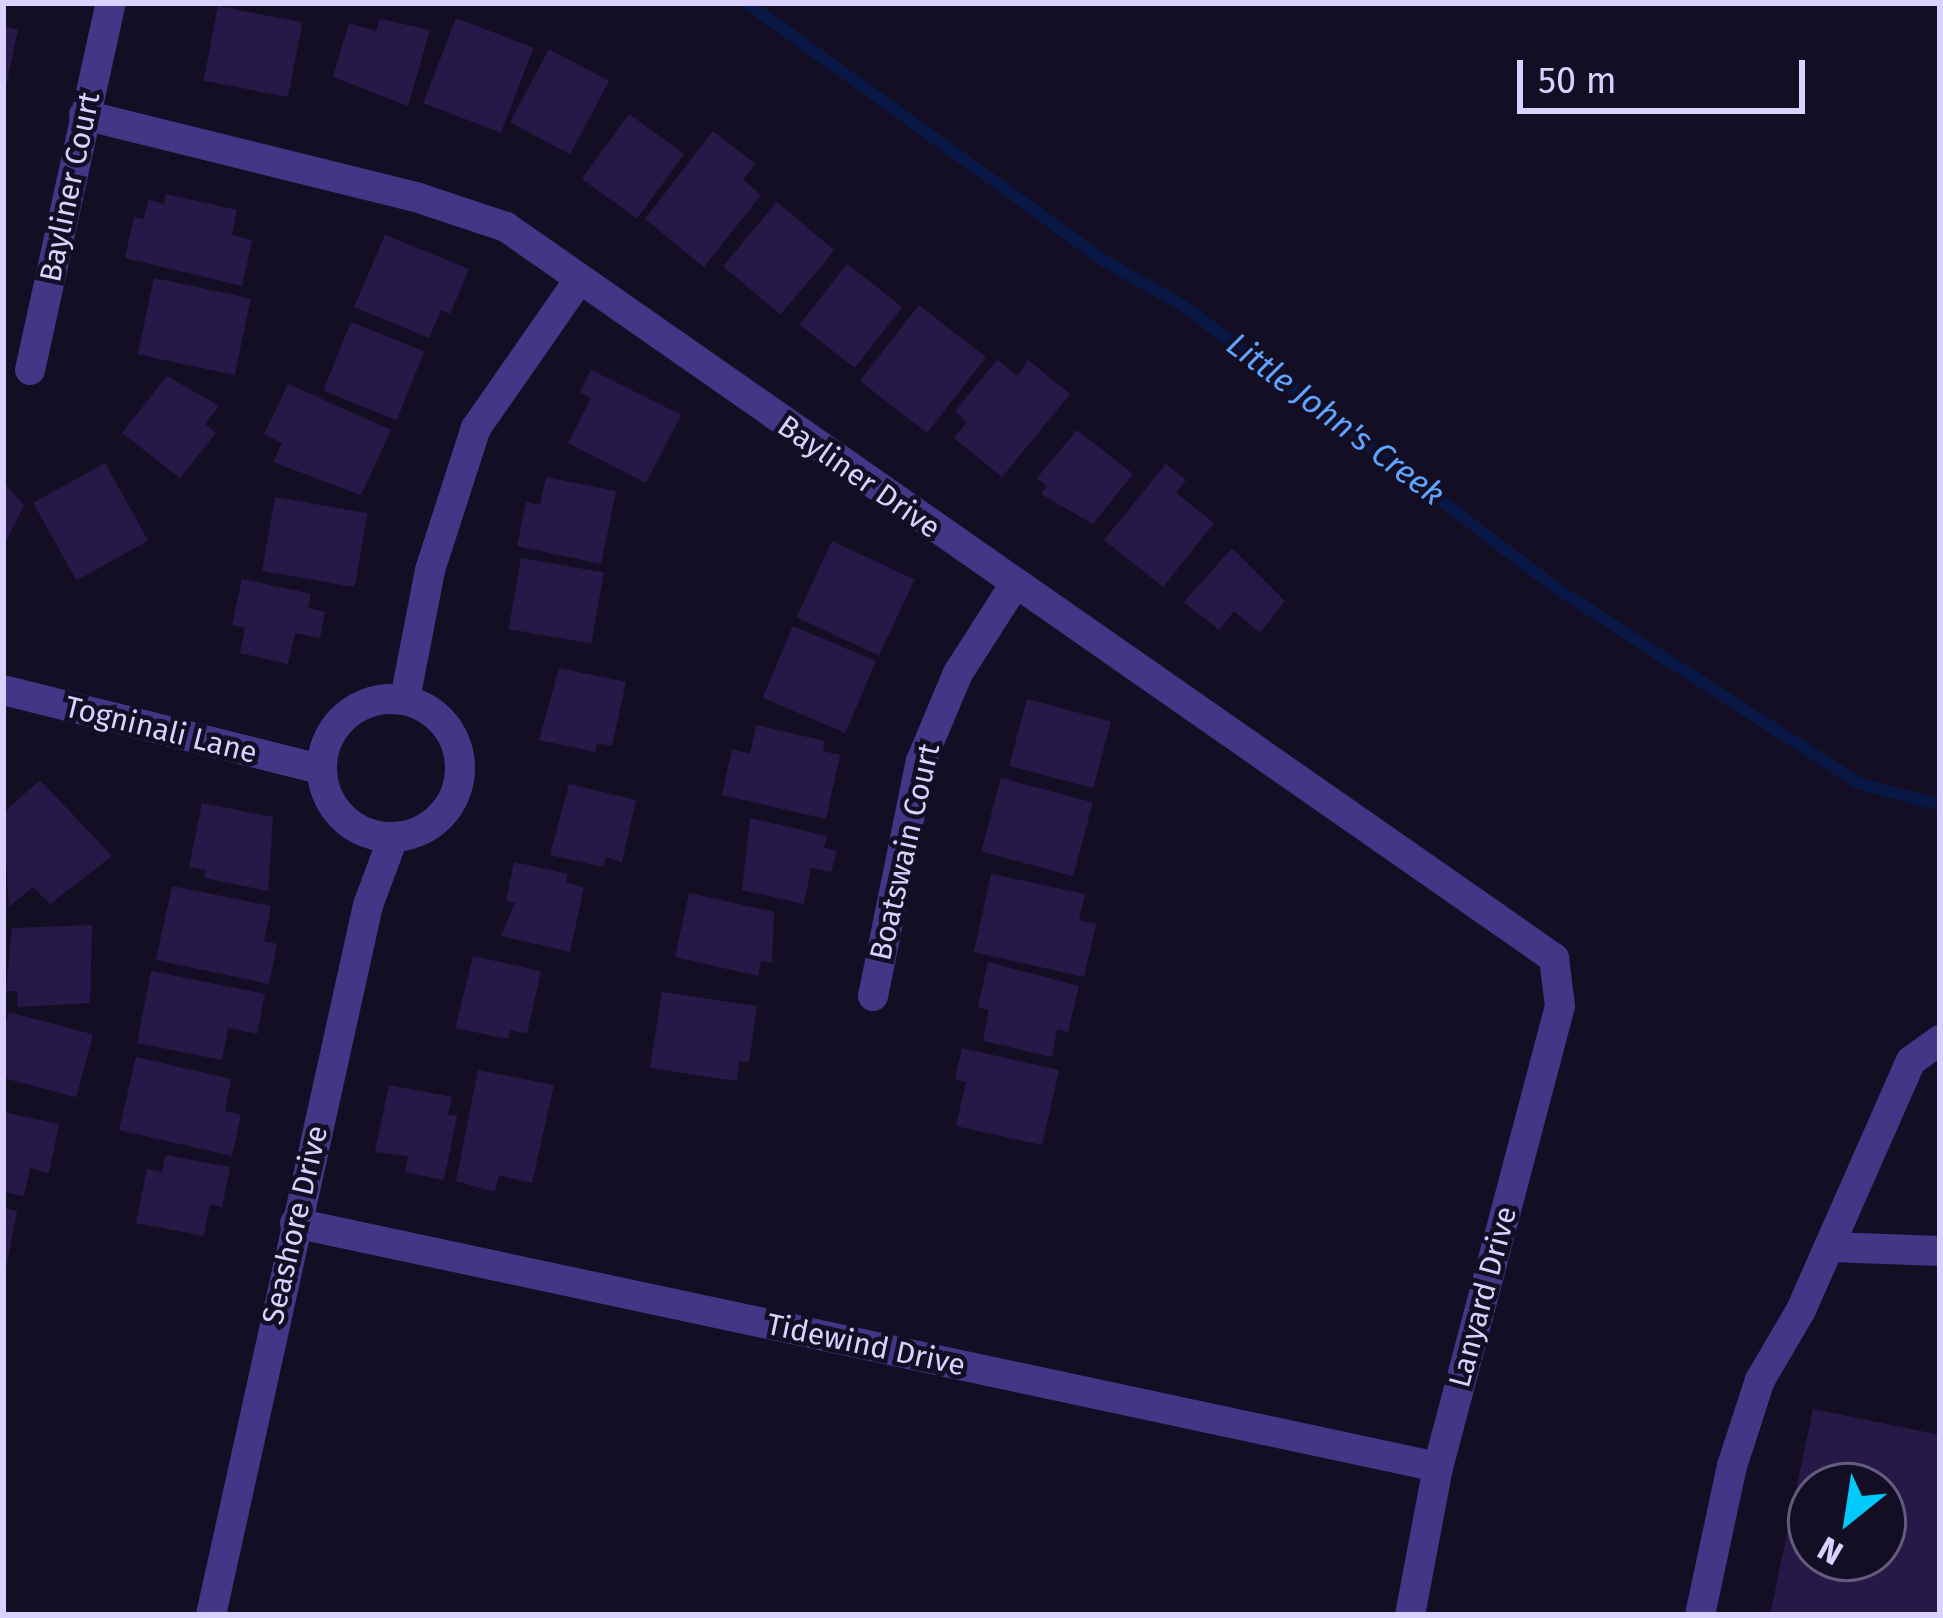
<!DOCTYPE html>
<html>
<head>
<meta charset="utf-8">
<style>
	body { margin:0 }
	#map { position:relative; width:1943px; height:1618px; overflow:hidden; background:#140e25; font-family:"Fira Sans",sans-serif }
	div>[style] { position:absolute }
	.stream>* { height:12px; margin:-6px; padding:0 6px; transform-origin:6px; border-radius:6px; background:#081744 }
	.building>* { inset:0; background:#271947; transform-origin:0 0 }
	.minor>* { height:30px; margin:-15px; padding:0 15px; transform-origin:15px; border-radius:15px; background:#423786 }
	.minor>.ring { margin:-15px; padding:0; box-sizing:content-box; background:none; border:30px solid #423786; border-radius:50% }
	span { translate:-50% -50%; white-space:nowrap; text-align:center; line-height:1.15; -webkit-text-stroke:9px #140e25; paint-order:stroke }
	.street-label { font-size:30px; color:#dbd1ff }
	.water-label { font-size:33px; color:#5fa4ff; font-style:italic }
	.frame { position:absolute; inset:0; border:6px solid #dbd1ff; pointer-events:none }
	.north { position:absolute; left:1787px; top:1462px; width:120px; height:120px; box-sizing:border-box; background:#140e25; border:3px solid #645c7c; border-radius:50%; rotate:210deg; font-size:33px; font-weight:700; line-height:48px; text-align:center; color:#dbd1ff }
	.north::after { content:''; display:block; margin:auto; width:42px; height:54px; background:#00c9fc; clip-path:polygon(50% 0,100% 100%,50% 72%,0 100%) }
	.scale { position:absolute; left:1517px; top:60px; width:288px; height:54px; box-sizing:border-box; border:6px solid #dbd1ff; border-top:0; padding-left:15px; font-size:36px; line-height:42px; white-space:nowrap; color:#dbd1ff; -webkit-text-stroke:9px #140e25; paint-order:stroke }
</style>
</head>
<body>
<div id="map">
	<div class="stream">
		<i style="left:747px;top:3px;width:443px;rotate:35.8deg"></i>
		<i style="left:1106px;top:262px;width:91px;rotate:29.7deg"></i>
		<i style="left:1185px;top:307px;width:473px;rotate:37.1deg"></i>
		<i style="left:1562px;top:592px;width:354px;rotate:32.8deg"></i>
		<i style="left:1860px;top:784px;width:83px;rotate:14.7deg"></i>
	</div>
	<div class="building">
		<i style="left:218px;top:6px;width:86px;height:76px;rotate:11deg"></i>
		<i style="left:456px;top:18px;width:83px;height:91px;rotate:21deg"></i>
		<i style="clip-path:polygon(380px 19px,430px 30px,408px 106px,333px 77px,349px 23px,376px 31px)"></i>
		<i style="clip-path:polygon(3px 26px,18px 30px,5px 91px,3px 90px)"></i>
		<i style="left:549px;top:49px;width:68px;height:83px;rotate:28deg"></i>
		<i style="left:629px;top:114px;width:68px;height:80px;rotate:36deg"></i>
		<i style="clip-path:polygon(713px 131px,755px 164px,743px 180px,761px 195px,704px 267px,645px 219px)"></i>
		<i style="clip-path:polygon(166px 194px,237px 210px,232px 235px,252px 240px,242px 286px,125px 258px,134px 217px,144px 219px,148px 200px,164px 204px)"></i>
		<i style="left:777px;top:202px;width:75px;height:84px;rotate:40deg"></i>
		<i style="clip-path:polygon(385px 235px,469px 269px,450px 314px,441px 310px,429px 338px,354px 307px)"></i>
		<i style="left:847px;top:264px;width:70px;height:77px;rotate:38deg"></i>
		<i style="left:154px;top:278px;width:99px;height:78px;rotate:12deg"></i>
		<i style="left:919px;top:305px;width:85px;height:96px;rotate:38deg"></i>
		<i style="left:351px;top:322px;width:79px;height:74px;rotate:22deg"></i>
		<i style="clip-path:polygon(997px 360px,1018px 376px,1028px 360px,1070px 394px,1002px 477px,954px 438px,967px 422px,955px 411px)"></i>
		<i style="clip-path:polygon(591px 370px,681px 415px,646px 483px,568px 443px,591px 398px,580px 392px)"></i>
		<i style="clip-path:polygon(167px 376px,219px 406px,205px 424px,216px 433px,180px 478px,122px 433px)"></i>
		<i style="clip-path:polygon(288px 384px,391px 430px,361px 495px,273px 462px,282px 443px,264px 434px)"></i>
		<i style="clip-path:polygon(1077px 430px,1133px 474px,1093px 524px,1041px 494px,1047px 486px,1037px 478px)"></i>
		<i style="left:105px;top:463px;width:89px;height:82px;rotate:61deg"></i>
		<i style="clip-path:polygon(1166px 464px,1186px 480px,1176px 493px,1214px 523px,1163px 587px,1104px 540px)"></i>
		<i style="clip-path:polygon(546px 477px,616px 491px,601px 564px,517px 546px,526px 502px,540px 505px)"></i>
		<i style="clip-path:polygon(3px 482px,24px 505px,3px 547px)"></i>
		<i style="left:275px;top:497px;width:94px;height:75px;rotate:10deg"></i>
		<i style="left:832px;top:541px;width:91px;height:84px;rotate:25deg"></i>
		<i style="clip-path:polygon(1232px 548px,1285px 601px,1260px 633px,1234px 611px,1219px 630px,1184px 602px)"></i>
		<i style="left:521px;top:558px;width:84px;height:72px;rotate:10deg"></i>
		<i style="clip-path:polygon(242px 579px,311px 594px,308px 608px,325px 612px,320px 638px,295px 633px,288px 664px,240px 653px,245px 628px,232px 625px)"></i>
		<i style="left:793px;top:626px;width:90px;height:78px;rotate:23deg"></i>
		<i style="clip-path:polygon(559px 668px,626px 682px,612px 746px,597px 743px,595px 752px,539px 740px)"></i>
		<i style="left:1027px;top:699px;width:87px;height:69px;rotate:15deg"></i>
		<i style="clip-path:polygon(756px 725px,825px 741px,823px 751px,840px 755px,826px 819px,722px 795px,732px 749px,750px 754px)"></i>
		<i style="left:1001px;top:778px;width:95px;height:76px;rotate:15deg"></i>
		<i style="clip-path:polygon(40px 780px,112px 856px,50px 904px,33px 887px,9px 907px,3px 813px)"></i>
		<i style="clip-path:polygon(569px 784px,636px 800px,622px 862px,606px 857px,603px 867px,550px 855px)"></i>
		<i style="clip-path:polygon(202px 803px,273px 817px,268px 891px,204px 878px,206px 870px,189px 867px)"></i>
		<i style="clip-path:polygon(750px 818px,827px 836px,824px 848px,837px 851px,831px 872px,811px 868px,804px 904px,742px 890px)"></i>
		<i style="clip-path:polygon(514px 862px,568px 874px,566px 883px,584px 887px,570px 952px,501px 936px,515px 903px,506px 901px)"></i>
		<i style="clip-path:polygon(991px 874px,1085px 894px,1079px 920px,1096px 924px,1084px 977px,974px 952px)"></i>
		<i style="clip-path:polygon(172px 886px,271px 906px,264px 941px,277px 944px,269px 984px,156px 960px)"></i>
		<i style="clip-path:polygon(689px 893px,774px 912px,772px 963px,761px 961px,758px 976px,675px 957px)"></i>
		<i style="clip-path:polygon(92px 925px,90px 1003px,18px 1007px,17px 991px,6px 991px,12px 928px)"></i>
		<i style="clip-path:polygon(473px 956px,541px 971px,527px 1034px,510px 1030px,508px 1039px,455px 1028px)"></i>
		<i style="clip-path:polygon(988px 962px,1079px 986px,1068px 1032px,1057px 1029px,1052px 1057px,983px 1041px,989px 1010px,978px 1007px)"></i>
		<i style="clip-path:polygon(151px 971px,265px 994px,257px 1034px,228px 1028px,222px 1060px,137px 1043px)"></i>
		<i style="clip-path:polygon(662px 992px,757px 1006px,749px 1062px,739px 1061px,737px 1081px,650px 1068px)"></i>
		<i style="left:9px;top:1012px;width:87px;height:65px;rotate:15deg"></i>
		<i style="clip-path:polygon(962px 1048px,1059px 1070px,1042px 1145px,956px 1126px,966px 1082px,955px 1079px)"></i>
		<i style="clip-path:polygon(136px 1057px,231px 1079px,225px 1111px,241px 1115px,232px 1156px,119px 1130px)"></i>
		<i style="clip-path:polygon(478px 1070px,554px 1085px,532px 1183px,499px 1175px,495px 1192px,456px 1181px)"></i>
		<i style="clip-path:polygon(389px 1085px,452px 1097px,448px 1115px,457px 1116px,444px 1180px,405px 1172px,408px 1156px,375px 1152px)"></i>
		<i style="clip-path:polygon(3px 1112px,59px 1124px,49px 1173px,30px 1168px,24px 1196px,3px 1192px)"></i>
		<i style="clip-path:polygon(165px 1155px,230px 1167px,222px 1207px,210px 1204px,204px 1236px,136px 1223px,147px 1169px,162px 1172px)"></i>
		<i style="clip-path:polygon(3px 1208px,17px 1211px,5px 1273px,3px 1273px)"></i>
		<i style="clip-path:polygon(evenodd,1813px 1409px,1940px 1435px,1940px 1615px,1770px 1615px,1813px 1409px,1811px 1486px,1883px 1486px,1883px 1558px,1811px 1558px,1811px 1486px)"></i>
	</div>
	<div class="minor">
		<i style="left:84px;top:115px;width:342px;rotate:13.9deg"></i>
		<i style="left:416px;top:197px;width:95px;rotate:18.4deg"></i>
		<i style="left:506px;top:227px;width:1278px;rotate:34.9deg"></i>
		<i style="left:1554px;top:958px;width:48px;rotate:82.9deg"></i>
		<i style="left:1560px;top:1006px;width:477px;rotate:104.8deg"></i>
		<i style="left:1438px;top:1467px;width:151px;rotate:100.7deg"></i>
		<i style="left:30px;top:370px;width:376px;rotate:-77.6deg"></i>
		<i style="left:3px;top:690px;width:326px;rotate:14deg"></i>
		<i class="ring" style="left:322px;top:699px;width:108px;height:108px"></i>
		<i style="left:405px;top:699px;width:131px;rotate:-79deg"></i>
		<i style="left:430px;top:570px;width:149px;rotate:-72.1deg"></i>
		<i style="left:476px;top:428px;width:180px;rotate:-55.2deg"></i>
		<i style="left:873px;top:996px;width:240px;rotate:-78.5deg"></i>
		<i style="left:921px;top:761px;width:95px;rotate:-67.2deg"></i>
		<i style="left:958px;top:673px;width:102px;rotate:-57.4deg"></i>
		<i style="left:295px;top:1223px;width:1169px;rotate:12.05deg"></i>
		<i style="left:1831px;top:1247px;width:109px;rotate:2.1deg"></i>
		<i style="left:211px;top:1615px;width:727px;rotate:-77.53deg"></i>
		<i style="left:368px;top:905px;width:72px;rotate:-69.5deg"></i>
		<i style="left:1700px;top:1615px;width:152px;rotate:-77.9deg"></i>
		<i style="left:1732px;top:1466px;width:90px;rotate:-72deg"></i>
		<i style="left:1760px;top:1380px;width:81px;rotate:-59.6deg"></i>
		<i style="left:1801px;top:1310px;width:272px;rotate:-66.2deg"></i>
		<i style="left:1911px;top:1061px;width:36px;rotate:-36deg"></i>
	</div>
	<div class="street-label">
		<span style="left:70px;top:187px;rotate:-78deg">Bayliner Court</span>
		<span style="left:859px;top:477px;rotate:35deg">Bayliner Drive</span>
		<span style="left:161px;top:730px;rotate:14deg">Togninali Lane</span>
		<span style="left:905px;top:852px;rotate:-77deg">Boatswain Court</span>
		<span style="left:295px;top:1225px;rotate:-77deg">Seashore Drive</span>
		<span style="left:1483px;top:1297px;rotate:-75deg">Lanyard Drive</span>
		<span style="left:866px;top:1345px;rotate:12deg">Tidewind Drive</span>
	</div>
	<div class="water-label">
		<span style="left:1335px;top:420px;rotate:37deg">Little John's Creek</span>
	</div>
	<div class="frame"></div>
	<div class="north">N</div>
	<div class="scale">50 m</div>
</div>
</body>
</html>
